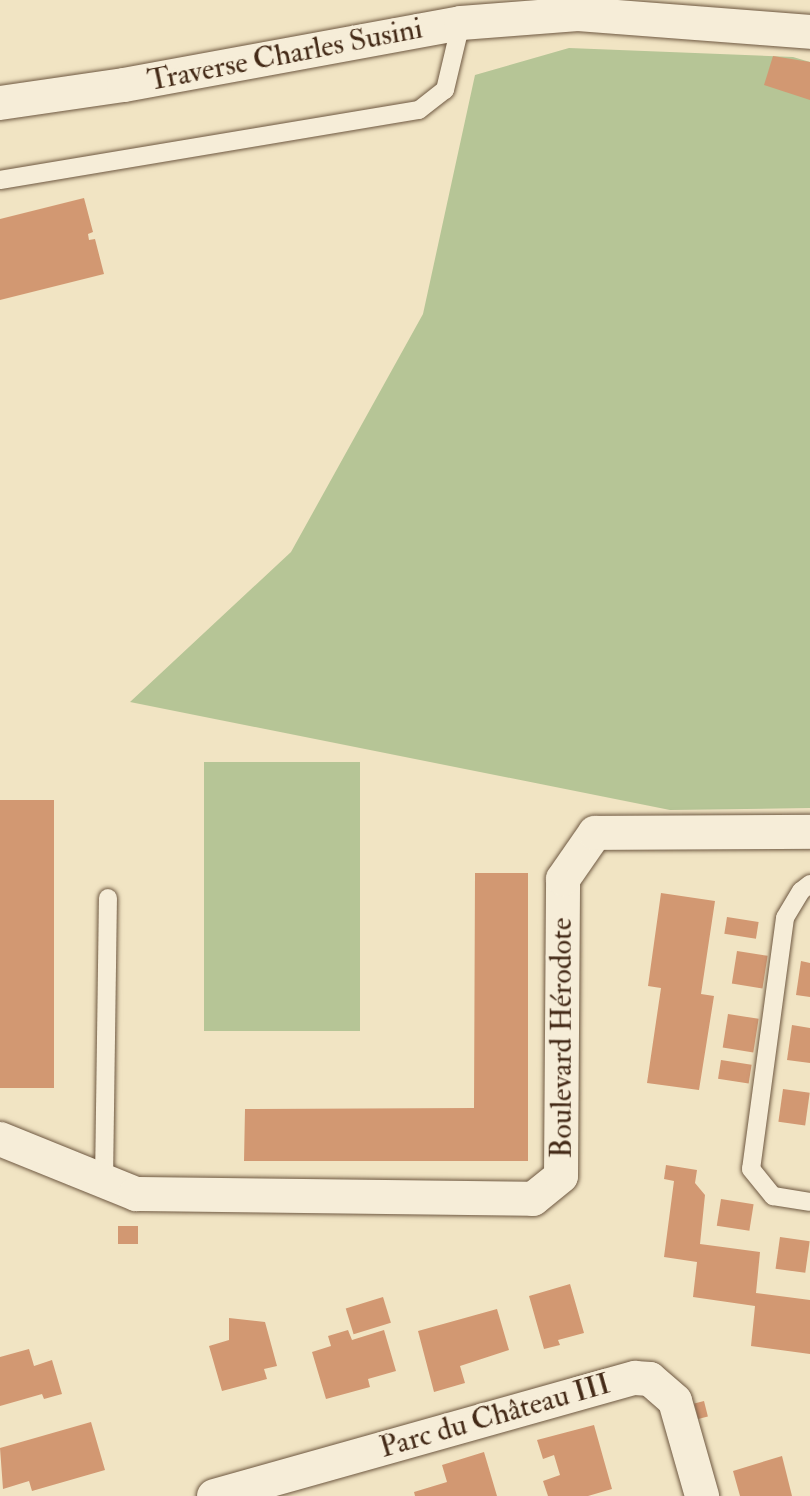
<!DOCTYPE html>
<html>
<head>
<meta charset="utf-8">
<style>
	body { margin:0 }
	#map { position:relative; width:810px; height:1496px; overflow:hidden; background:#f1e4c3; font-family:"IM FELL Double Pica",serif }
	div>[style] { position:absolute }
	.green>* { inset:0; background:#b6c596; transform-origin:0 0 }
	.building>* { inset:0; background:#d29872; transform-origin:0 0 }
	.roads { filter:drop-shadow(0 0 2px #6e5841) drop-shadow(0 0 2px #6e5841) }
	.lane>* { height:18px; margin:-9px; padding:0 9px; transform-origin:9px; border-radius:9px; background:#f6edd8 }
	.street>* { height:34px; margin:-17px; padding:0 17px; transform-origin:17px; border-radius:17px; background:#f6edd8 }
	span { translate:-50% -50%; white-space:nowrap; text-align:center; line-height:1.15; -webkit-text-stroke:6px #f6edd8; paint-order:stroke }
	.street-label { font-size:30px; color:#432916 }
</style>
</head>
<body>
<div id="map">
	<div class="green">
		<i style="clip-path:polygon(569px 48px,793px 57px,810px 62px,810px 808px,670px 810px,130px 702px,291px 552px,423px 314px,475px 75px)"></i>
		<i style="left:204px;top:762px;width:156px;height:269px"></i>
	</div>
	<div class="building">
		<i style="clip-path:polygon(773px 56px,810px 62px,810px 100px,764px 85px)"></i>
		<i style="clip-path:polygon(84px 198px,93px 232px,88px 234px,89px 240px,95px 239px,104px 274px,0 300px,0 219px)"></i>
		<i style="left:54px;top:800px;width:288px;height:54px;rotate:90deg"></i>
		<i style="clip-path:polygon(475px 873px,528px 873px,528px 1161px,244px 1161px,245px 1109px,474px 1108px)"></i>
		<i style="clip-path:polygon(661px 893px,715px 901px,701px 994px,714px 996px,699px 1090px,647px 1083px,661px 988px,648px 986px)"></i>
		<i style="left:727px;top:917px;width:32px;height:17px;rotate:9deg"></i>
		<i style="left:737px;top:951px;width:31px;height:33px;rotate:9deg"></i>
		<i style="clip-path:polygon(801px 961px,810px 963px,810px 997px,796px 995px)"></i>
		<i style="left:728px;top:1014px;width:31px;height:34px;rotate:9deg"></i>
		<i style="clip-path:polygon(792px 1025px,810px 1028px,810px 1063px,787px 1060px)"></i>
		<i style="left:721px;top:1060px;width:31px;height:19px;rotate:9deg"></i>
		<i style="left:783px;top:1089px;width:27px;height:33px;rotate:8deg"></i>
		<i style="clip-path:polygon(666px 1165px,697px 1170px,695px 1183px,705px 1195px,700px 1244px,760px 1252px,756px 1293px,810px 1300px,810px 1354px,751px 1346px,755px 1306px,693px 1297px,697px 1262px,664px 1257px,674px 1181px,664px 1179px)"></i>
		<i style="left:721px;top:1199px;width:33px;height:27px;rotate:9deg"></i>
		<i style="left:118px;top:1226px;width:20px;height:18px"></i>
		<i style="left:780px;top:1237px;width:30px;height:32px;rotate:8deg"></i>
		<i style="clip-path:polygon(570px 1284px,584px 1333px,558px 1340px,560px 1345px,544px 1349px,529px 1296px)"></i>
		<i style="left:383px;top:1297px;width:27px;height:39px;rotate:73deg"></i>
		<i style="clip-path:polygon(497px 1309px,509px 1350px,460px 1366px,465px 1383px,434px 1392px,418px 1331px)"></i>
		<i style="clip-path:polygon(229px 1318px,265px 1322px,277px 1366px,264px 1369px,267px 1379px,222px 1391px,209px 1346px,229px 1340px)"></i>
		<i style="clip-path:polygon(348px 1330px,352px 1340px,384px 1330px,396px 1371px,368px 1379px,370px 1387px,326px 1399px,312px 1352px,331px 1346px,328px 1336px)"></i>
		<i style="clip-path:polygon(29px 1349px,34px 1366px,52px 1360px,62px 1394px,44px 1399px,42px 1394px,0 1406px,0 1357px)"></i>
		<i style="left:704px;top:1401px;width:16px;height:10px;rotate:76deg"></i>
		<i style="clip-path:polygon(91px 1422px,105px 1470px,32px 1491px,29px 1481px,3px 1489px,0 1448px)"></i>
		<i style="clip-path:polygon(594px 1425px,612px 1489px,588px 1496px,548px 1496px,543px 1481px,560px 1475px,554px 1455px,543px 1459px,537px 1440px)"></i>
		<i style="clip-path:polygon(484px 1452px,497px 1496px,415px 1496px,414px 1492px,447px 1482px,442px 1465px)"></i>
		<i style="clip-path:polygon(782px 1456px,792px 1496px,740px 1496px,733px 1471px)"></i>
	</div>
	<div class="roads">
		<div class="lane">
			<i style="left:0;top:180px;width:425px;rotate:-9.5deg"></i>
			<i style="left:419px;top:110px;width:33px;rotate:-38deg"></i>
			<i style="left:445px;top:90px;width:69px;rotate:-76.6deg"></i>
			<i style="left:810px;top:884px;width:11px;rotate:142deg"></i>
			<i style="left:801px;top:891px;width:31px;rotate:121deg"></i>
			<i style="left:785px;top:918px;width:253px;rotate:97.7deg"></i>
			<i style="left:751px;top:1169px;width:35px;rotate:51deg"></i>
			<i style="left:773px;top:1196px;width:37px;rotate:9deg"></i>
			<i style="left:104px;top:1181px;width:283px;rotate:-89.2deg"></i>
		</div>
		<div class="street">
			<i style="left:0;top:103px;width:125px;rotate:-8.3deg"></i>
			<i style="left:124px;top:85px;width:343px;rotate:-10.4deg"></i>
			<i style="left:461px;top:23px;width:117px;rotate:-4.4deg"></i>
			<i style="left:578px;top:14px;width:233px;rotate:4.4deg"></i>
			<i style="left:0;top:1139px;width:147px;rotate:22deg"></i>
			<i style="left:136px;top:1194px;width:397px;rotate:0.7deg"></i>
			<i style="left:533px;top:1199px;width:36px;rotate:-39deg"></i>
			<i style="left:561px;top:1176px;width:297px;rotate:-89.6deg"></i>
			<i style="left:563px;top:879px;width:56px;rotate:-55.2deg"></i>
			<i style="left:595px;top:833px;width:215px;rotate:-0.3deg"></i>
			<i style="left:214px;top:1496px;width:437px;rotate:-15.7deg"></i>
			<i style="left:635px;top:1378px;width:15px;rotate:4deg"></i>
			<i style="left:650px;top:1379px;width:33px;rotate:41deg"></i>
			<i style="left:675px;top:1401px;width:99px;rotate:74.1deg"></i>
		</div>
	</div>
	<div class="street-label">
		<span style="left:285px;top:55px;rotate:-11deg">Traverse Charles Susini</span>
		<span style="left:562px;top:1038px;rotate:-90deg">Boulevard Hérodote</span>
		<span style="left:495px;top:1416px;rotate:-16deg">Parc du Château III</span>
	</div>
</div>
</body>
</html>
